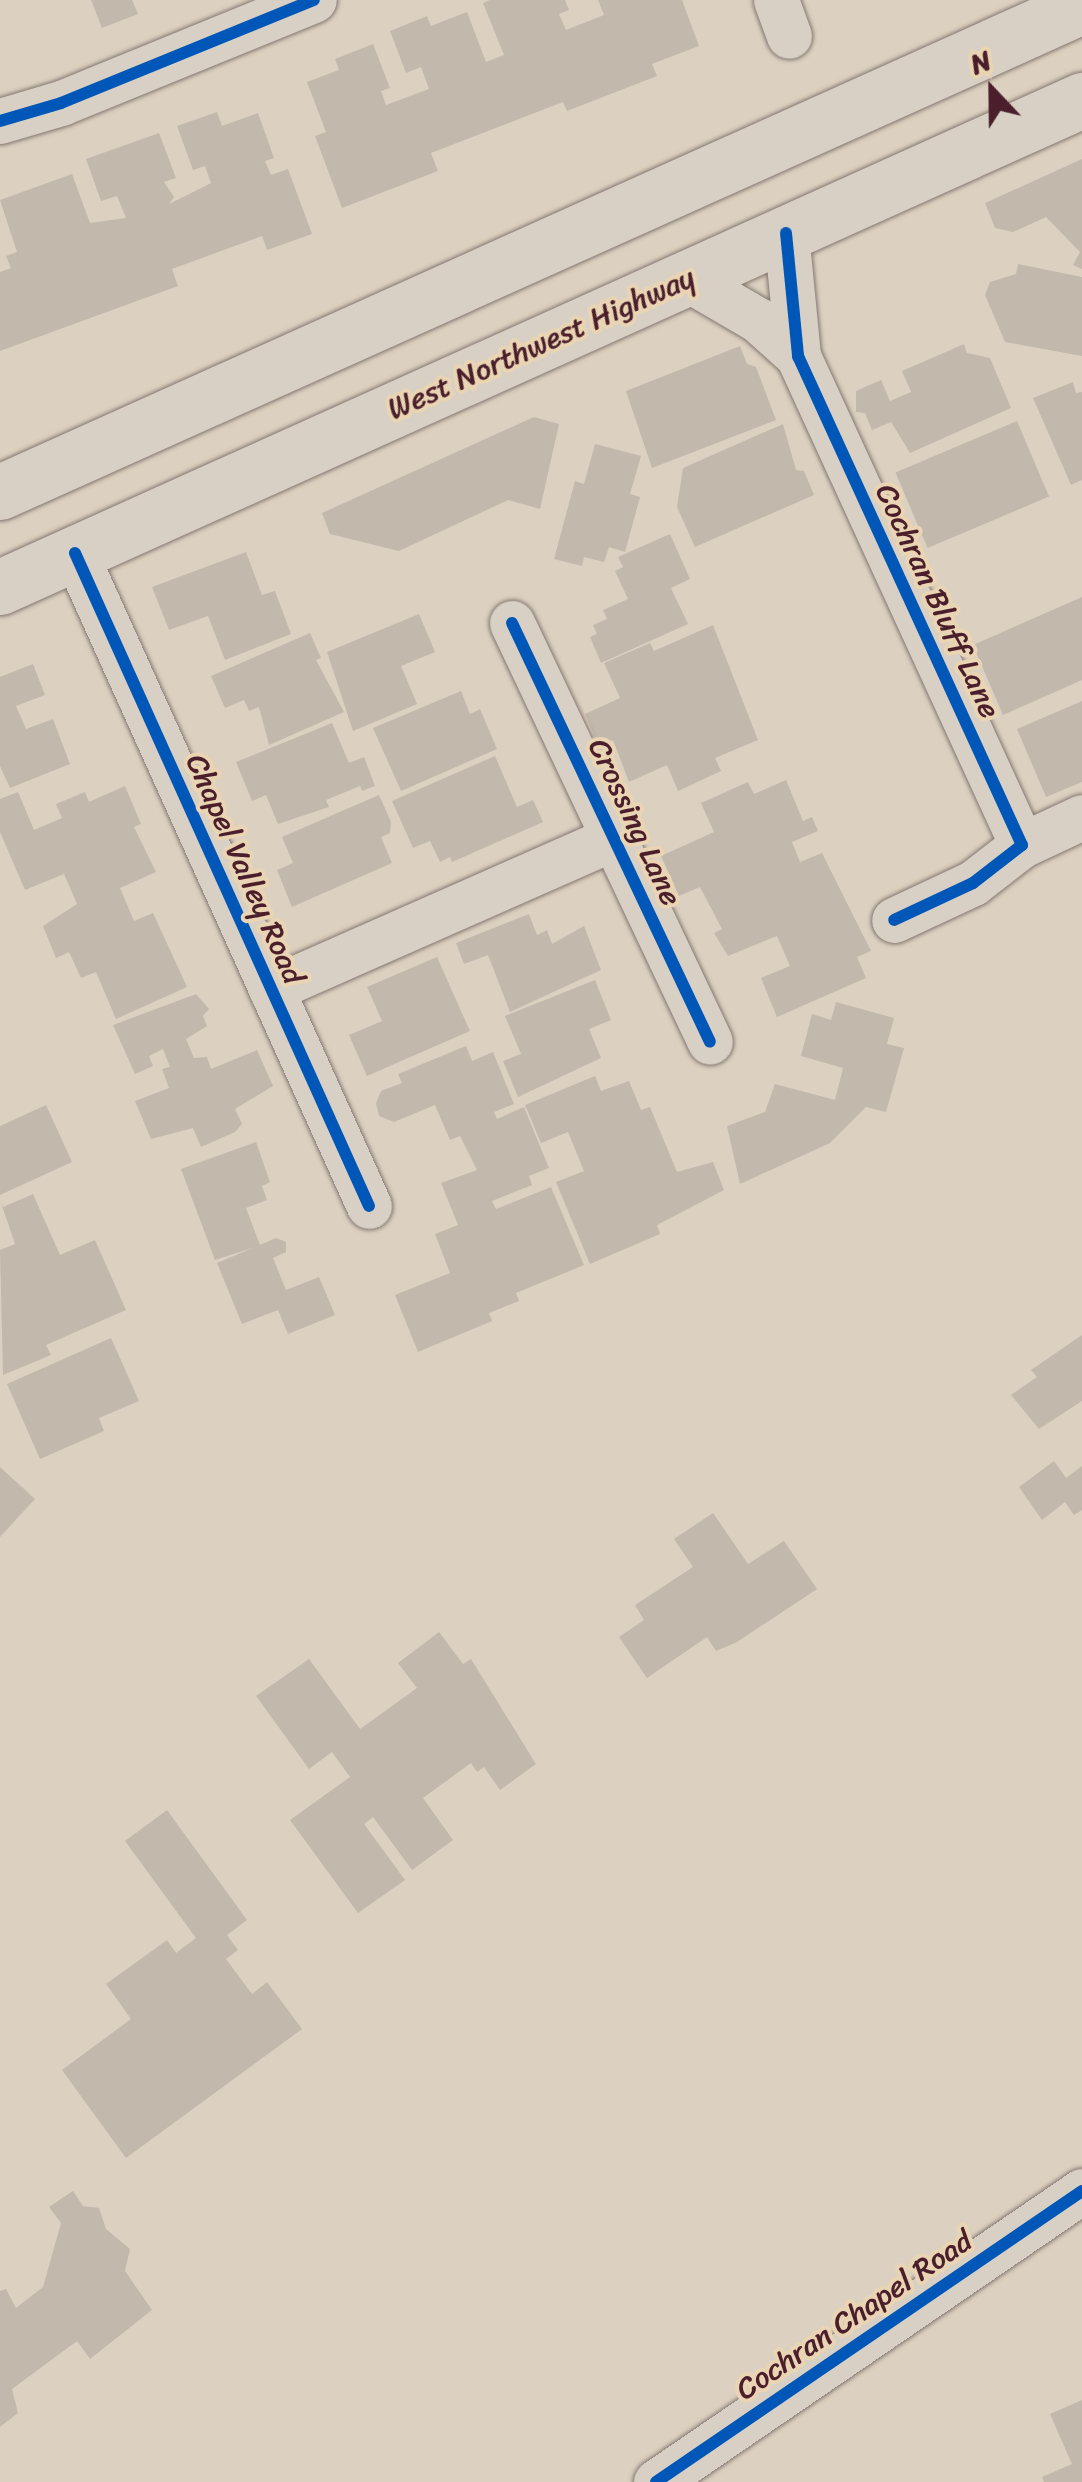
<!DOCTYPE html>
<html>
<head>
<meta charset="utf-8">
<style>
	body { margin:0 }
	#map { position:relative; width:1082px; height:2482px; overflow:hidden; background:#dcd1c0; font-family:Sriracha,sans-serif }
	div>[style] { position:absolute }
	.building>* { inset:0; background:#c2b8ac; transform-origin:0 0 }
	.roads { filter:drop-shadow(0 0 2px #847771) drop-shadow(0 0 2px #847771) }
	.minor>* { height:45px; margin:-22.5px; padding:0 22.5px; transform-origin:22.5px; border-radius:22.5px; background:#d8d0c4 }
	.major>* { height:55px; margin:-27.5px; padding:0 27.5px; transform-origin:27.5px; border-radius:27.5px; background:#d8d0c4 }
	.cycleway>* { height:12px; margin:-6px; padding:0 6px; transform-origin:6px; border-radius:6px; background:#0057b8 }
	span { translate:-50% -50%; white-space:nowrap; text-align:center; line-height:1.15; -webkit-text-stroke:8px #e9d4b3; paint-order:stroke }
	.street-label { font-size:30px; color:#4a1f2b }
	.north { position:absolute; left:942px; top:40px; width:100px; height:100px; -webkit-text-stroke:8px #e9d4b3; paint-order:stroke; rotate:338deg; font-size:28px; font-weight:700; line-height:40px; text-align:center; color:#4a1f2b }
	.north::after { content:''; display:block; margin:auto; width:35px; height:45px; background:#4a1f2b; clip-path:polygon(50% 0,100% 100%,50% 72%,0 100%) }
</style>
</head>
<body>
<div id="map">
	<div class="building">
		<i style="clip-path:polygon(91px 0,132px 0,138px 14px,102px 28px)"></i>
		<i style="clip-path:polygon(490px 0,565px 0,569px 10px,559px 14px,566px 30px,604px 15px,598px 0,682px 0,699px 46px,652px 64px,657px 76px,567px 111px,563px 102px,431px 153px,438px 171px,342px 208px,315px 136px,326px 132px,307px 82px,339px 70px,335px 59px,373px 44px,390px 88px,381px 91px,386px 105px,429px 89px,421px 67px,406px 73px,390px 31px,427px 16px,431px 26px,467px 12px,486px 62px,504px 55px,483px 3px)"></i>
		<i style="clip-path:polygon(217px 112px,222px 126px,258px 113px,274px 158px,265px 161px,271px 175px,288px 169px,312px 234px,267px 250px,262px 236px,172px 269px,178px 286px,0 351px,0 272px,11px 268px,6px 256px,17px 252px,0 200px,72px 174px,90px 223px,126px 218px,117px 196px,101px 201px,86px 159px,159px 133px,176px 178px,164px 182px,174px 197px,169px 204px,211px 183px,205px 166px,193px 170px,177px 126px)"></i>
		<i style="clip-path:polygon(1082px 159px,1082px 269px,1073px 265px,1080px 252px,1046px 217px,1013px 232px,995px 228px,985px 203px)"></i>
		<i style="clip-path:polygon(1018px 264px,1082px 277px,1082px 356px,1005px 342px,985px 295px,990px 282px,1016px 274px)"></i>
		<i style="clip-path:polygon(964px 344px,967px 353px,990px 358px,1011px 408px,910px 453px,891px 422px,872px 430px,865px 413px,856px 412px,856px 391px,881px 380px,890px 401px,911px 392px,902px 371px)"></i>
		<i style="clip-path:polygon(740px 346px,747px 364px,756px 367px,776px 420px,652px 468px,626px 391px)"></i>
		<i style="clip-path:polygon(1073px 382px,1076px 393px,1082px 392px,1082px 480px,1071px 485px,1033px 398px)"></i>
		<i style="clip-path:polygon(534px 417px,559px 424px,540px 509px,508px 500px,399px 551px,330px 534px,322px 513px)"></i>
		<i style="left:1017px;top:421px;width:82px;height:132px;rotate:67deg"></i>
		<i style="clip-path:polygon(783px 424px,796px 470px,804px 471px,814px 495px,695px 547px,677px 507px,683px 468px)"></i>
		<i style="clip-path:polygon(595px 444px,641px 456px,630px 494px,640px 497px,625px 552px,609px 547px,604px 562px,584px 557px,582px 566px,554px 559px,575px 481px,584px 484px)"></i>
		<i style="clip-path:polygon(670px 534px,690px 579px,671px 588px,688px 624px,601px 663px,590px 637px,597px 634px,593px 625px,607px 619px,603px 610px,628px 599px,615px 571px,623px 567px,618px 557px)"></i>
		<i style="clip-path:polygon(246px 552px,262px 595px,275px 591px,291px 634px,225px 660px,208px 616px,169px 630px,152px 587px)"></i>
		<i style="clip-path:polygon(1082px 597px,1082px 680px,1003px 715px,973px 645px)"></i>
		<i style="clip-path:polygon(419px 614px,435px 652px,401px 666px,417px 704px,353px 731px,327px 652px)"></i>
		<i style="clip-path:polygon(713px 625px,758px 740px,715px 758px,721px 771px,678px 791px,667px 765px,629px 782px,613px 740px,599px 747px,585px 714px,620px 698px,604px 663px,650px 643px,654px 651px)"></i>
		<i style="clip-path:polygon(310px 633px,321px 658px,316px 660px,344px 712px,269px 745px,259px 707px,249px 711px,244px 700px,225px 708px,211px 676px)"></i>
		<i style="clip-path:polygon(33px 664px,45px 695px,16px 706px,26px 729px,53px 719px,70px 764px,10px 788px,0 766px,0 677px)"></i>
		<i style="clip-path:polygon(461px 691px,470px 714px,480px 709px,497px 749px,401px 791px,373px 728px)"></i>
		<i style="clip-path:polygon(1082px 701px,1082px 782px,1046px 797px,1017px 729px)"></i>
		<i style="clip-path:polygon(332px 723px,349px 763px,364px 757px,375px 786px,362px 791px,360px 786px,326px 800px,329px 807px,278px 824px,266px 795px,252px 801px,236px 762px)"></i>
		<i style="clip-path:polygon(495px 756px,517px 807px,533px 800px,543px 822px,452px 862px,450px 857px,440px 862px,430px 841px,413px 848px,392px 801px)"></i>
		<i style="clip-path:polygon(786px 780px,803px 821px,812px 817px,818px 831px,792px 842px,800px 862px,822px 853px,871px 951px,857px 957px,866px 978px,777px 1017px,761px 978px,790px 966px,777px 936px,728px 956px,714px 933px,722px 929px,700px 887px,679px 896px,661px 856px,714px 832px,701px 803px,748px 782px,754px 794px)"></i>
		<i style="clip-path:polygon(125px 786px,141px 824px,134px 827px,156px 872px,120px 888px,134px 921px,153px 913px,187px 987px,116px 1019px,96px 972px,81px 978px,69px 952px,56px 958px,43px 926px,77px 904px,64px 874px,25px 890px,0 832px,0 799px,18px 792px,34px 830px,62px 818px,56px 804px,85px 792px,89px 802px)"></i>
		<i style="clip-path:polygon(379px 795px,391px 822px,390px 833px,381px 837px,392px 863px,292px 907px,277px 870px,293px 863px,282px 837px)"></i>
		<i style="clip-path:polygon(529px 914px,537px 935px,547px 930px,552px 944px,584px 926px,601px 970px,510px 1012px,488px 955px,464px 964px,456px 943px)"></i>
		<i style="clip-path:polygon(437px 957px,470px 1031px,367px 1076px,349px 1035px,382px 1021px,367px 987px)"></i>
		<i style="clip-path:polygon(595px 980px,611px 1020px,589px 1029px,601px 1058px,518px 1097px,503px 1061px,521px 1054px,505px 1016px)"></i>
		<i style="clip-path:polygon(196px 994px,209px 1009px,203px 1016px,207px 1026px,186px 1039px,194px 1058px,207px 1057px,211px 1069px,257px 1050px,273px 1086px,235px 1109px,242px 1124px,235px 1132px,201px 1147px,193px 1128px,151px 1139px,135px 1101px,169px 1088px,162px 1069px,170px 1067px,163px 1049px,149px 1056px,153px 1066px,135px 1074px,113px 1025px)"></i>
		<i style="clip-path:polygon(836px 1002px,894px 1018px,887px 1044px,904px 1048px,886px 1112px,866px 1107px,830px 1143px,740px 1184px,727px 1126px,765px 1112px,775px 1084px,835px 1100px,843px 1068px,801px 1056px,812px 1014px,831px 1020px)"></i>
		<i style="clip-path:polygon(466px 1046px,472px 1061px,493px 1052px,514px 1104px,494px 1112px,497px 1119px,524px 1107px,549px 1168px,529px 1176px,532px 1185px,492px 1201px,496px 1209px,551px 1187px,584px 1265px,516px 1293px,519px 1301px,489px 1313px,492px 1321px,418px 1352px,395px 1295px,450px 1273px,435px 1234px,458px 1225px,441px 1183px,477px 1170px,460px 1136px,450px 1140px,435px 1105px,394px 1122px,379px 1116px,376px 1103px,381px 1091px,402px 1083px,398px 1074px)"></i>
		<i style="clip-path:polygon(595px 1076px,601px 1091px,629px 1081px,641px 1110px,650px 1107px,677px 1172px,713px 1162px,724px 1190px,657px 1225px,660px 1234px,590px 1264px,556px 1182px,584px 1171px,568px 1132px,541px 1143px,525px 1105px)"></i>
		<i style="clip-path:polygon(46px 1105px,72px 1162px,0 1195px,0 1126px)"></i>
		<i style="clip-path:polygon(256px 1142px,270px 1182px,262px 1186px,267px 1200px,246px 1208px,260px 1245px,276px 1238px,286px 1242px,286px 1252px,273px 1258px,286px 1290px,319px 1277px,335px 1315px,288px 1334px,278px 1310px,242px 1324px,217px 1263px,255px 1247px,215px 1260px,181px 1169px)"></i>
		<i style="clip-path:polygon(33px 1194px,60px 1255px,95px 1240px,126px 1310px,46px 1345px,51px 1355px,3px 1375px,0 1250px,15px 1244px,0 1200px,3px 1207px)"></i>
		<i style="clip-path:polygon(1082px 1335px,1082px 1401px,1039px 1429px,1011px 1395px,1037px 1377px,1031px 1370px)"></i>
		<i style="clip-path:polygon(111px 1338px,139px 1401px,99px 1418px,104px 1431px,40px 1459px,7px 1384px)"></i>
		<i style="clip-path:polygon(1054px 1461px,1066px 1478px,1082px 1466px,1082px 1510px,1074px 1515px,1065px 1502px,1042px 1520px,1019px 1487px)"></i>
		<i style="clip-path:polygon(0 1467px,35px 1499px,0 1537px)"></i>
		<i style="clip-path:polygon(713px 1513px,748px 1564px,784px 1541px,817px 1589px,737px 1642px,716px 1651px,707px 1637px,647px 1678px,619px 1637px,644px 1620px,635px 1605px,693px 1567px,674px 1539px)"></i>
		<i style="clip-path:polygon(439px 1632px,463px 1664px,471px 1659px,536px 1764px,500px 1790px,484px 1767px,477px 1772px,471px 1763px,423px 1798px,453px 1840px,412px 1870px,373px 1817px,364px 1824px,405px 1880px,358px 1913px,290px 1820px,350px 1777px,332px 1752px,309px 1769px,256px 1696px,309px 1659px,360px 1729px,417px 1688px,398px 1663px)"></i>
		<i style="clip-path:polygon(167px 1810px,247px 1920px,227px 1935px,238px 1950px,226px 1959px,252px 1994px,267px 1982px,302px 2029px,126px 2158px,62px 2070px,131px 2019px,106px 1984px,167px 1940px,176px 1953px,196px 1938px,125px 1841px)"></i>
		<i style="clip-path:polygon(73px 2191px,83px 2206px,99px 2208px,106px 2229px,130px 2249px,125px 2271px,152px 2310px,90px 2359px,77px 2341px,12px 2389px,18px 2413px,0 2427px,0 2291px,6px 2289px,16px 2308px,43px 2287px,61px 2223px,49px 2207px)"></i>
		<i style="clip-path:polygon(1082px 2400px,1082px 2482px,1044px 2482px,1042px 2477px,1072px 2464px,1050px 2414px)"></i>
	</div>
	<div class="roads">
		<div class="minor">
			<i style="left:776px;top:0;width:38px;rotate:70deg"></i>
			<i style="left:0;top:121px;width:64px;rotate:-16.4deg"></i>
			<i style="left:61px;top:103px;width:273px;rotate:-22.2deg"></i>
			<i style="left:786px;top:233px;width:124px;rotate:84.4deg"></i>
			<i style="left:798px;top:356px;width:538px;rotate:65.39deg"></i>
			<i style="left:1022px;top:845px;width:62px;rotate:142.2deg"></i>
			<i style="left:973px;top:883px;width:87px;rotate:154.9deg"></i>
			<i style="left:686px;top:278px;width:83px;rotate:30.3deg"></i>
			<i style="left:758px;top:320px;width:54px;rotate:42deg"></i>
			<i style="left:75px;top:553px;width:716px;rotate:65.76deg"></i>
			<i style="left:512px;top:623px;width:463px;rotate:64.7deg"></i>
			<i style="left:1022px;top:845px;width:66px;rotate:-25deg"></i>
			<i style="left:271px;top:989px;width:376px;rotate:-23.8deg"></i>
			<i style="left:656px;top:2482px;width:516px;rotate:-34.34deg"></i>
		</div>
		<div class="major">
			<i style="left:0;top:492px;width:1186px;rotate:-24.19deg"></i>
			<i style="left:0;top:587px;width:1187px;rotate:-24.23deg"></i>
		</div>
	</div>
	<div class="cycleway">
		<i style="left:0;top:121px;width:64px;rotate:-16.4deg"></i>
		<i style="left:61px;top:103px;width:273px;rotate:-22.2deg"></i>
		<i style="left:786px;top:233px;width:124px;rotate:84.4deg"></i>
		<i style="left:798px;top:356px;width:538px;rotate:65.39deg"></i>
		<i style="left:1022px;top:845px;width:62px;rotate:142.2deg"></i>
		<i style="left:973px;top:883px;width:87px;rotate:154.9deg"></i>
		<i style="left:75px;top:553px;width:716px;rotate:65.76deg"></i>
		<i style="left:512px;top:623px;width:463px;rotate:64.7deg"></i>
		<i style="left:656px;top:2482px;width:516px;rotate:-34.34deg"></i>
	</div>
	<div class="street-label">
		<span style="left:541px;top:343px;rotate:-24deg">West Northwest Highway</span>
		<span style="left:938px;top:601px;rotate:65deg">Cochran Bluff Lane</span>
		<span style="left:635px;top:822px;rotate:65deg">Crossing Lane</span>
		<span style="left:245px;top:869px;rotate:66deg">Chapel Valley Road</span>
		<span style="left:854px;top:2315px;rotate:-34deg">Cochran Chapel Road</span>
	</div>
	<div class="north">N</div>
</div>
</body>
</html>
